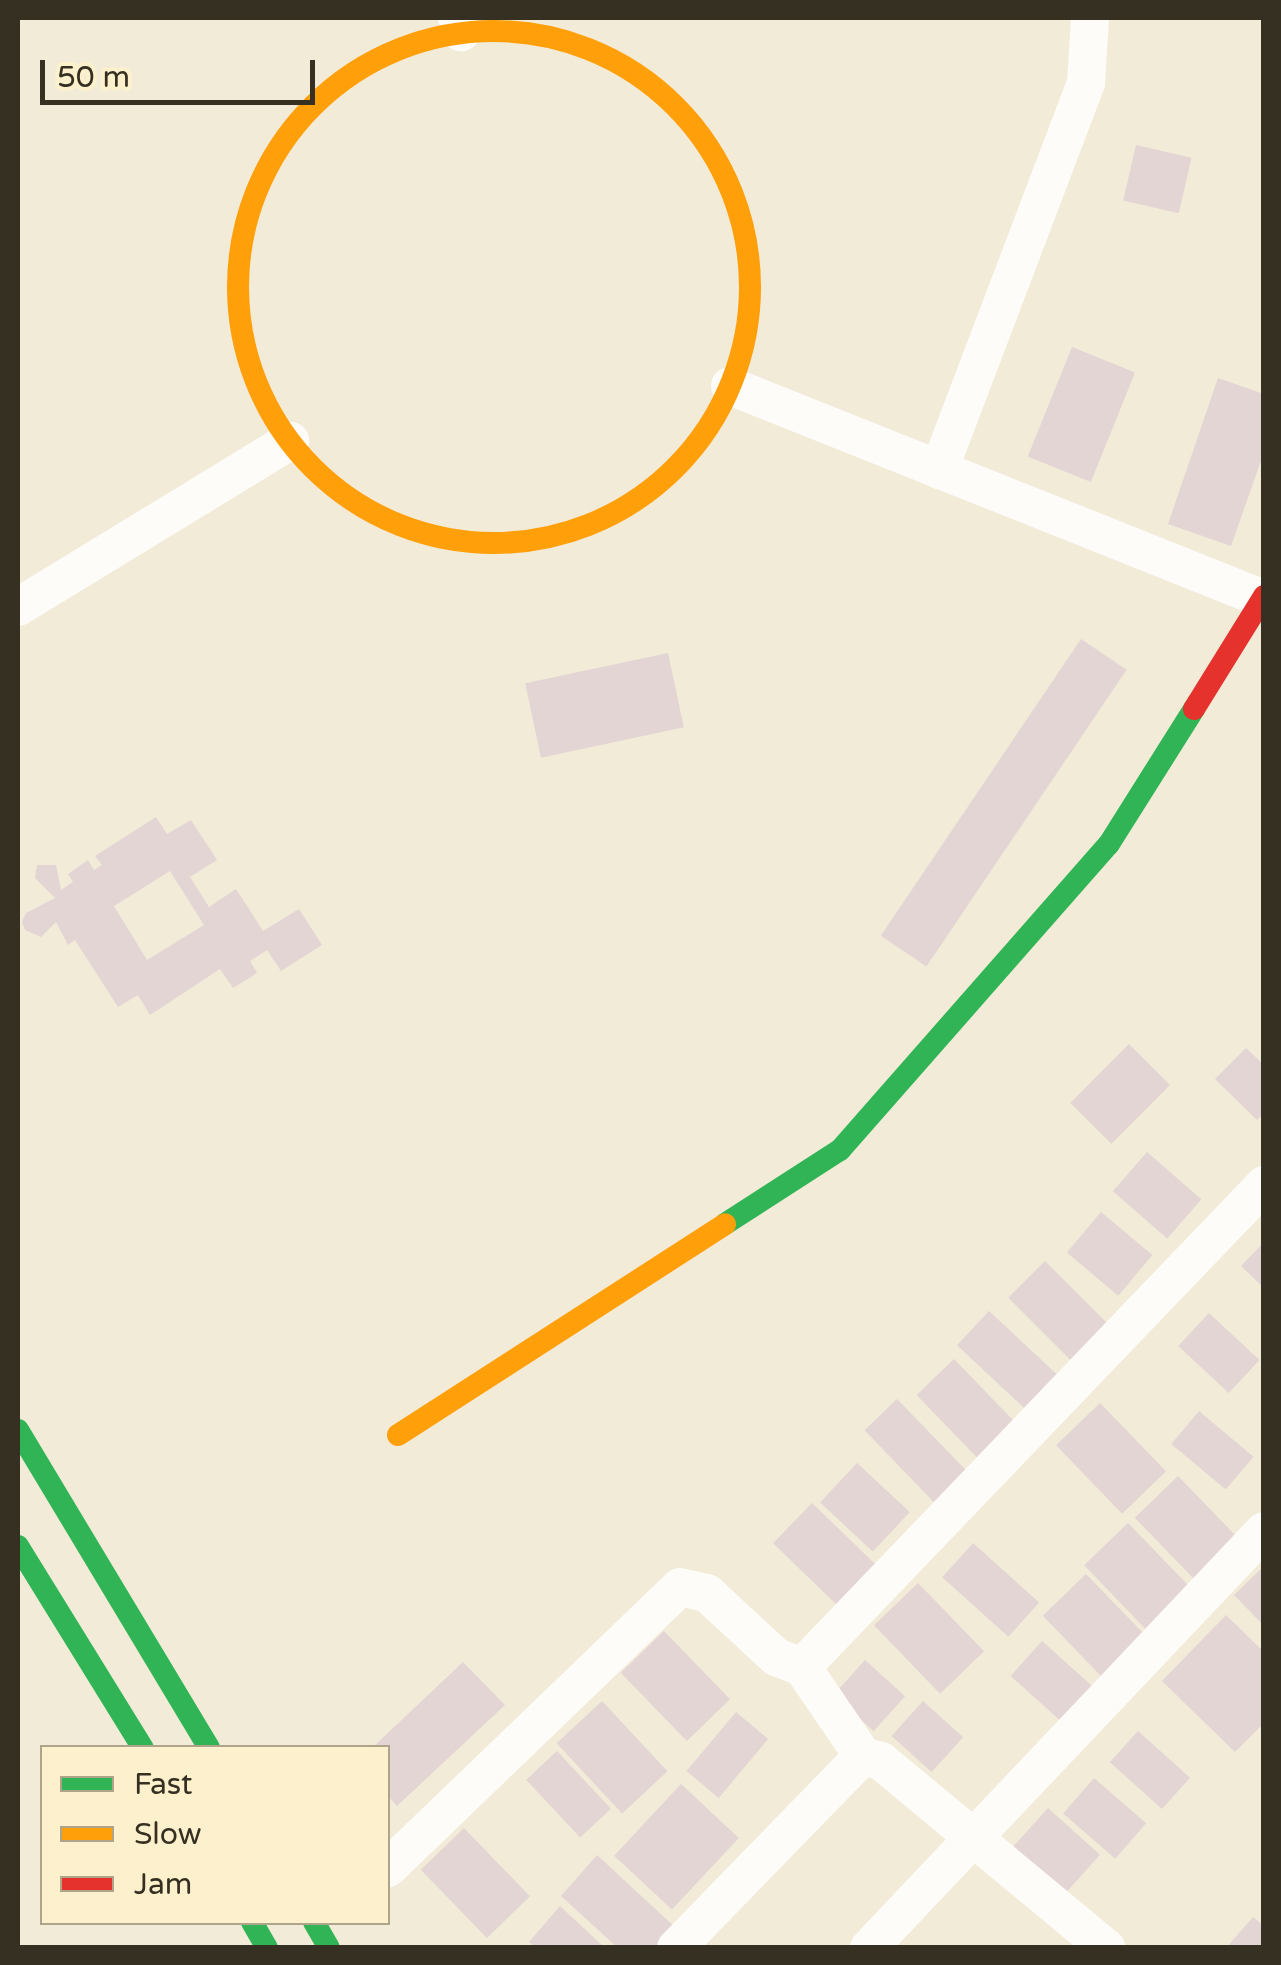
<!DOCTYPE html>
<html>
<head>
<meta charset="utf-8">
<style>
	body { margin:0 }
	#map { position:relative; width:1281px; height:1965px; overflow:hidden; background:#f2ebd8; font-family:"Varela Round",sans-serif }
	div>[style] { position:absolute }
	.building>* { inset:0; background:#e3d5d4; transform-origin:0 0 }
	.street>* { height:38px; margin:-19px; padding:0 19px; transform-origin:19px; border-radius:19px; background:#fdfcf9 }
	.fast>* { height:22px; margin:-11px; padding:0 11px; transform-origin:11px; border-radius:11px; background:#30b455 }
	.slow>* { height:22px; margin:-11px; padding:0 11px; transform-origin:11px; border-radius:11px; background:#ff9f0a }
	.slow>.ring { margin:-11px; padding:0; box-sizing:content-box; background:none; border:22px solid #ff9f0a; border-radius:50% }
	.jam>* { height:22px; margin:-11px; padding:0 11px; transform-origin:11px; border-radius:11px; background:#e5322d }
	span { translate:-50% -50%; white-space:nowrap; text-align:center; line-height:1.15; -webkit-text-stroke:9px #fdf1cd; paint-order:stroke }
	.frame { position:absolute; inset:0; border:20px solid #353022; pointer-events:none }
	.legend { position:absolute; left:40px; top:1745px; width:350px; height:180px; box-sizing:border-box; background:#fdf1cd; border:2px solid #ada489; margin:0; padding:12px 18px; list-style:none; font-size:30px; color:#353022 }
	.legend li { display:flex; align-items:center; gap:20px; height:50px }
	.legend b { width:50px; border:2px solid #ada489 }
	.scale { position:absolute; left:40px; top:60px; width:275px; height:45px; box-sizing:border-box; border:5px solid #353022; border-top:0; padding-left:12px; font-size:30px; line-height:35px; white-space:nowrap; color:#353022; -webkit-text-stroke:8px #fdf1cd; paint-order:stroke }
</style>
</head>
<body>
<div id="map">
	<div class="building">
		<i style="left:1136px;top:145px;width:57px;height:57px;rotate:13deg"></i>
		<i style="left:1072px;top:347px;width:68px;height:118px;rotate:22deg"></i>
		<i style="clip-path:polygon(1218px 378px,1264px 394px,1264px 452px,1231px 546px,1168px 524px)"></i>
		<i style="left:1081px;top:639px;width:55px;height:358px;rotate:34deg"></i>
		<i style="left:668px;top:653px;width:76px;height:146px;rotate:78deg"></i>
		<i style="clip-path:polygon(evenodd,156px 817px,167px 834px,191px 820px,217px 860px,190px 877px,209px 907px,236px 889px,263px 931px,299px 909px,322px 945px,281px 971px,267px 950px,250px 961px,257px 973px,233px 988px,220px 969px,150px 1015px,138px 995px,118px 1007px,75px 940px,68px 945px,56px 922px,41px 937px,25px 930px,22px 922px,26px 913px,55px 898px,35px 878px,37px 865px,56px 865px,61px 890px,73px 882px,68px 874px,88px 860px,94px 870px,102px 865px,95px 856px,156px 817px,170px 871px,204px 925px,147px 960px,114px 906px,170px 871px)"></i>
		<i style="left:1129px;top:1044px;width:58px;height:83px;rotate:45deg"></i>
		<i style="clip-path:polygon(1246px 1048px,1264px 1065px,1264px 1113px,1257px 1120px,1215px 1079px)"></i>
		<i style="left:1147px;top:1152px;width:72px;height:52px;rotate:41deg"></i>
		<i style="left:1101px;top:1212px;width:67px;height:53px;rotate:40deg"></i>
		<i style="clip-path:polygon(1264px 1242px,1264px 1288px,1241px 1266px)"></i>
		<i style="left:1045px;top:1261px;width:93px;height:52px;rotate:45deg"></i>
		<i style="left:989px;top:1311px;width:96px;height:47px;rotate:43deg"></i>
		<i style="left:1209px;top:1313px;width:69px;height:45px;rotate:43deg"></i>
		<i style="left:954px;top:1359px;width:98px;height:52px;rotate:46deg"></i>
		<i style="left:897px;top:1399px;width:102px;height:45px;rotate:46deg"></i>
		<i style="left:1100px;top:1403px;width:95px;height:61px;rotate:46deg"></i>
		<i style="left:1199px;top:1411px;width:71px;height:43px;rotate:40deg"></i>
		<i style="left:857px;top:1463px;width:72px;height:54px;rotate:43deg"></i>
		<i style="left:1178px;top:1476px;width:96px;height:60px;rotate:46deg"></i>
		<i style="left:812px;top:1503px;width:91px;height:56px;rotate:44deg"></i>
		<i style="left:1128px;top:1523px;width:95px;height:61px;rotate:46deg"></i>
		<i style="left:973px;top:1543px;width:89px;height:46px;rotate:42deg"></i>
		<i style="clip-path:polygon(1264px 1566px,1264px 1626px,1234px 1595px)"></i>
		<i style="left:1086px;top:1574px;width:96px;height:60px;rotate:46deg"></i>
		<i style="left:918px;top:1583px;width:95px;height:61px;rotate:46deg"></i>
		<i style="clip-path:polygon(1226px 1615px,1264px 1652px,1264px 1723px,1235px 1752px,1162px 1681px)"></i>
		<i style="left:664px;top:1631px;width:95px;height:60px;rotate:46deg"></i>
		<i style="left:1042px;top:1641px;width:70px;height:47px;rotate:42deg"></i>
		<i style="left:865px;top:1660px;width:54px;height:47px;rotate:42deg"></i>
		<i style="clip-path:polygon(463px 1662px,505px 1705px,397px 1806px,388px 1796px,388px 1748px,372px 1748px)"></i>
		<i style="left:602px;top:1701px;width:96px;height:62px;rotate:47deg"></i>
		<i style="left:923px;top:1701px;width:54px;height:47px;rotate:42deg"></i>
		<i style="left:736px;top:1712px;width:42px;height:77px;rotate:40deg"></i>
		<i style="left:1138px;top:1731px;width:70px;height:42px;rotate:42deg"></i>
		<i style="left:557px;top:1751px;width:79px;height:42px;rotate:47deg"></i>
		<i style="left:1094px;top:1778px;width:69px;height:47px;rotate:41deg"></i>
		<i style="left:681px;top:1784px;width:79px;height:98px;rotate:43deg"></i>
		<i style="left:1048px;top:1808px;width:70px;height:59px;rotate:42deg"></i>
		<i style="left:464px;top:1828px;width:95px;height:60px;rotate:46deg"></i>
		<i style="clip-path:polygon(597px 1855px,678px 1930px,662px 1948px,618px 1948px,561px 1896px)"></i>
		<i style="clip-path:polygon(560px 1906px,605px 1948px,535px 1948px,529px 1942px)"></i>
		<i style="clip-path:polygon(1253px 1917px,1264px 1926px,1264px 1948px,1226px 1948px)"></i>
	</div>
	<div class="street">
		<i style="left:457px;top:18px;width:15px;rotate:74deg"></i>
		<i style="left:730px;top:386px;width:575px;rotate:21.75deg"></i>
		<i style="left:939px;top:470px;width:414px;rotate:-69.2deg"></i>
		<i style="left:1086px;top:83px;width:65px;rotate:-86.5deg"></i>
		<i style="left:18px;top:607px;width:319px;rotate:-31.4deg"></i>
		<i style="left:802px;top:1667px;width:668px;rotate:-46.21deg"></i>
		<i style="left:388px;top:1868px;width:405px;rotate:-43.9deg"></i>
		<i style="left:680px;top:1587px;width:28px;rotate:13deg"></i>
		<i style="left:707px;top:1593px;width:94px;rotate:42.8deg"></i>
		<i style="left:776px;top:1657px;width:28px;rotate:21deg"></i>
		<i style="left:802px;top:1667px;width:108px;rotate:55.6deg"></i>
		<i style="left:863px;top:1756px;width:19px;rotate:16deg"></i>
		<i style="left:881px;top:1761px;width:293px;rotate:39.7deg"></i>
		<i style="left:676px;top:1948px;width:268px;rotate:-45.8deg"></i>
		<i style="left:869px;top:1948px;width:574px;rotate:-46.55deg"></i>
	</div>
	<div class="fast">
		<i style="left:725px;top:1224px;width:137px;rotate:-32.8deg"></i>
		<i style="left:840px;top:1150px;width:407px;rotate:-48.7deg"></i>
		<i style="left:1109px;top:844px;width:160px;rotate:-57.8deg"></i>
		<i style="left:18px;top:1430px;width:371px;rotate:59deg"></i>
		<i style="left:18px;top:1546px;width:238px;rotate:58.3deg"></i>
		<i style="left:252px;top:1922px;width:30px;rotate:60deg"></i>
		<i style="left:314px;top:1922px;width:30px;rotate:60deg"></i>
	</div>
	<div class="slow">
		<i class="ring" style="left:238px;top:31px;width:490px;height:490px"></i>
		<i style="left:398px;top:1435px;width:389px;rotate:-32.8deg"></i>
	</div>
	<div class="jam">
		<i style="left:1194px;top:709px;width:133px;rotate:-58.2deg"></i>
	</div>
	<div class="frame"></div>
	<ul class="legend">
	<li><b style="height:12px;background:#30b455"></b>Fast</li>
	<li><b style="height:12px;background:#ff9f0a"></b>Slow</li>
	<li><b style="height:12px;background:#e5322d"></b>Jam</li>
	</ul>
	<div class="scale">50 m</div>
</div>
</body>
</html>
